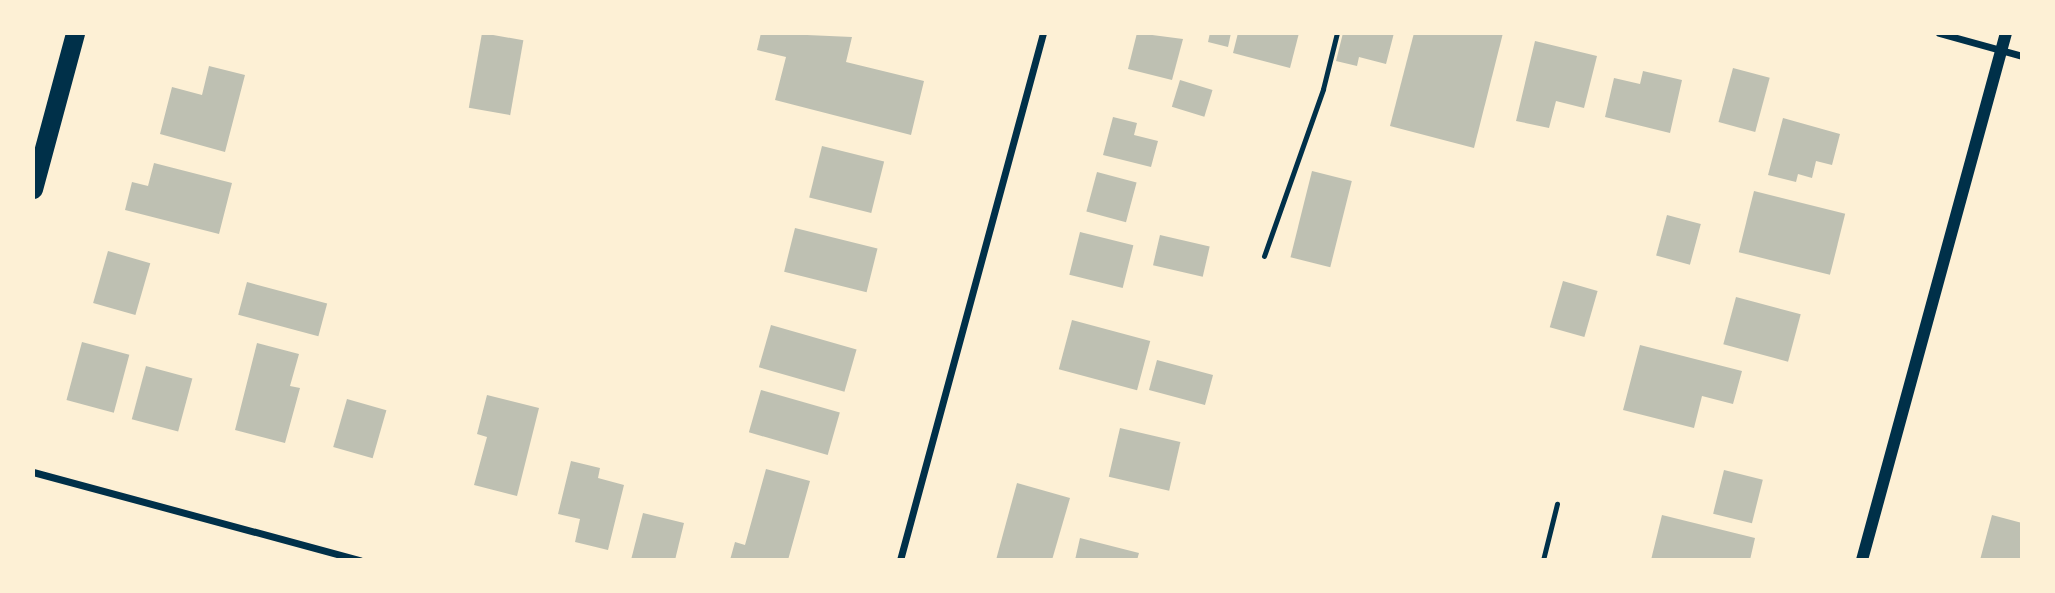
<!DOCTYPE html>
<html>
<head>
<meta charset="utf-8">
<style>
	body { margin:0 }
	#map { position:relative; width:2055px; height:593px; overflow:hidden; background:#fdf0d5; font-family:Cabin,sans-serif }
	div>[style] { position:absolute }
	.building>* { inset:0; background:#bec0b2; transform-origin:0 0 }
	.service>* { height:5px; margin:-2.5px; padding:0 2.5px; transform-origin:2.5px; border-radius:2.5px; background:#003049 }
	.minor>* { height:7px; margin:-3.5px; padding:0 3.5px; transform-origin:3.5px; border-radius:3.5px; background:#003049 }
	.tertiary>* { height:12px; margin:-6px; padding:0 6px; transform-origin:6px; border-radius:6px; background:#003049 }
	.trunk>* { height:19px; margin:-9.5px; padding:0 9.5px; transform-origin:9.5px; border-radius:9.5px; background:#003049 }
	span { translate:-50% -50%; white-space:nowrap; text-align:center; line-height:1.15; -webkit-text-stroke:6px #fdf0d5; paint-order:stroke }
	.frame { position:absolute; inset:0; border:35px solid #fdf0d5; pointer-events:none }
</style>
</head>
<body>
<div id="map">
	<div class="building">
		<i style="left:482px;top:33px;width:42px;height:76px;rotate:10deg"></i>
		<i style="clip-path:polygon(761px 33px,852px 37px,846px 62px,924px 81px,911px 135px,775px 100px,786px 57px,757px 50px)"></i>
		<i style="clip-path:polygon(1137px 33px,1183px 39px,1172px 80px,1128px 69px)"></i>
		<i style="clip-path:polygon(1210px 33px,1231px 33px,1228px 47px,1208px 42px)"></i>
		<i style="clip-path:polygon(1238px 33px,1299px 33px,1290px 68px,1233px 53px)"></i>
		<i style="clip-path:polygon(1343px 33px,1394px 33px,1386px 64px,1359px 57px,1357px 66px,1336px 61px)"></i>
		<i style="clip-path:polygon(1414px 33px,1503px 33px,1474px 148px,1390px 126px)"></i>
		<i style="clip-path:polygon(1535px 41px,1597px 56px,1584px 108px,1556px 101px,1549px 128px,1516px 121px)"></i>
		<i style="clip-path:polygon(209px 66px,245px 75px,225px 152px,160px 134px,172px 87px,202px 95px)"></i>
		<i style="left:1733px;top:68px;width:38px;height:56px;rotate:15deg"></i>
		<i style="clip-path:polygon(1643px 71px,1682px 80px,1670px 133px,1605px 117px,1614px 78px,1640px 84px)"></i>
		<i style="left:1180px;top:80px;width:34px;height:28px;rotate:17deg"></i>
		<i style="clip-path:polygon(1113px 117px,1137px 123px,1134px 135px,1158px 141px,1151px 167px,1103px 155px)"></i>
		<i style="clip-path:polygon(1783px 118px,1840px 134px,1832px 165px,1816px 161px,1812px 178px,1798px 174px,1796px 182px,1768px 175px)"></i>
		<i style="left:822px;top:146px;width:64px;height:53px;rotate:14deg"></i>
		<i style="clip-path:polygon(154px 163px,232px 183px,219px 234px,125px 210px,132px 182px,148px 186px)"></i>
		<i style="left:1312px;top:171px;width:41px;height:89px;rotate:14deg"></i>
		<i style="left:1097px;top:172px;width:41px;height:41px;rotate:15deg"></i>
		<i style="left:1754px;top:191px;width:94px;height:63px;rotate:14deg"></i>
		<i style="left:1667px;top:215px;width:35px;height:42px;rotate:15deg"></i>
		<i style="left:795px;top:228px;width:85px;height:45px;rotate:14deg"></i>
		<i style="left:1080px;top:232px;width:55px;height:44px;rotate:14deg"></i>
		<i style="left:1160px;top:235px;width:51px;height:31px;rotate:13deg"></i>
		<i style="left:108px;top:251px;width:44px;height:54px;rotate:16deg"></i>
		<i style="left:1563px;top:281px;width:36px;height:48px;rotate:16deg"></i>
		<i style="left:247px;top:282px;width:83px;height:34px;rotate:15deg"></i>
		<i style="left:1736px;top:297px;width:67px;height:49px;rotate:15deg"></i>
		<i style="left:1072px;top:320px;width:81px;height:51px;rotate:15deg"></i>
		<i style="left:771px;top:325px;width:89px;height:44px;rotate:16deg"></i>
		<i style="left:82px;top:342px;width:49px;height:60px;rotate:15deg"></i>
		<i style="clip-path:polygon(257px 343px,299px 354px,290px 386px,300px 388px,285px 443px,235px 430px)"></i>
		<i style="clip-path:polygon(1640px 345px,1742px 371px,1733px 404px,1702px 396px,1694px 428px,1623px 410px)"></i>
		<i style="left:1157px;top:360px;width:58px;height:31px;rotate:15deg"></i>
		<i style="left:146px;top:366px;width:48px;height:55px;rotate:15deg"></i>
		<i style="left:761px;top:390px;width:82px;height:44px;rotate:16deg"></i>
		<i style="clip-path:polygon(487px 395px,539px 408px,517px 496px,474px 485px,487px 437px,477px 434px)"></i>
		<i style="left:347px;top:399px;width:41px;height:50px;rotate:16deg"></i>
		<i style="left:1120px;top:428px;width:62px;height:50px;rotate:13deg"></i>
		<i style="clip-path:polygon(571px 461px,600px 468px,598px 478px,624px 485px,608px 550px,575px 542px,580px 519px,558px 514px)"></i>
		<i style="clip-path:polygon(766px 469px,810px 481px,788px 560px,730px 560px,735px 542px,745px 545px)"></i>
		<i style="left:1724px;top:470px;width:40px;height:45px;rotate:14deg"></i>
		<i style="clip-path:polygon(1017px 483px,1070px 498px,1052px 560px,996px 560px)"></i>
		<i style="clip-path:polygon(643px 513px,684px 523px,675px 560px,631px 560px)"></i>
		<i style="clip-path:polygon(1662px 515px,1755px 538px,1750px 560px,1651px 560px)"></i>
		<i style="clip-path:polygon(1992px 515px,2022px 523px,2022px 560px,1980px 560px)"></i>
		<i style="clip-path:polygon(1080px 538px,1139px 553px,1137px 560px,1075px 560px)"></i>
	</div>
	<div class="service">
		<i style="left:1264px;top:256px;width:177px;rotate:-70.5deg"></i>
		<i style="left:1323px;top:89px;width:58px;rotate:-76deg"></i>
		<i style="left:1543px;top:560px;width:58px;rotate:-76deg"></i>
	</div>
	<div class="minor">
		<i style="left:1939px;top:33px;width:86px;rotate:15.5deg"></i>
		<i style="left:33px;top:472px;width:339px;rotate:15.1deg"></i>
		<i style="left:900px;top:560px;width:546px;rotate:-74.82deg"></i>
	</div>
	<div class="tertiary">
		<i style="left:1862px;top:560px;width:546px;rotate:-74.72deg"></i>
	</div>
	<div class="trunk">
		<i style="left:33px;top:189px;width:162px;rotate:-74.9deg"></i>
	</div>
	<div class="frame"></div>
</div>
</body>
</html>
